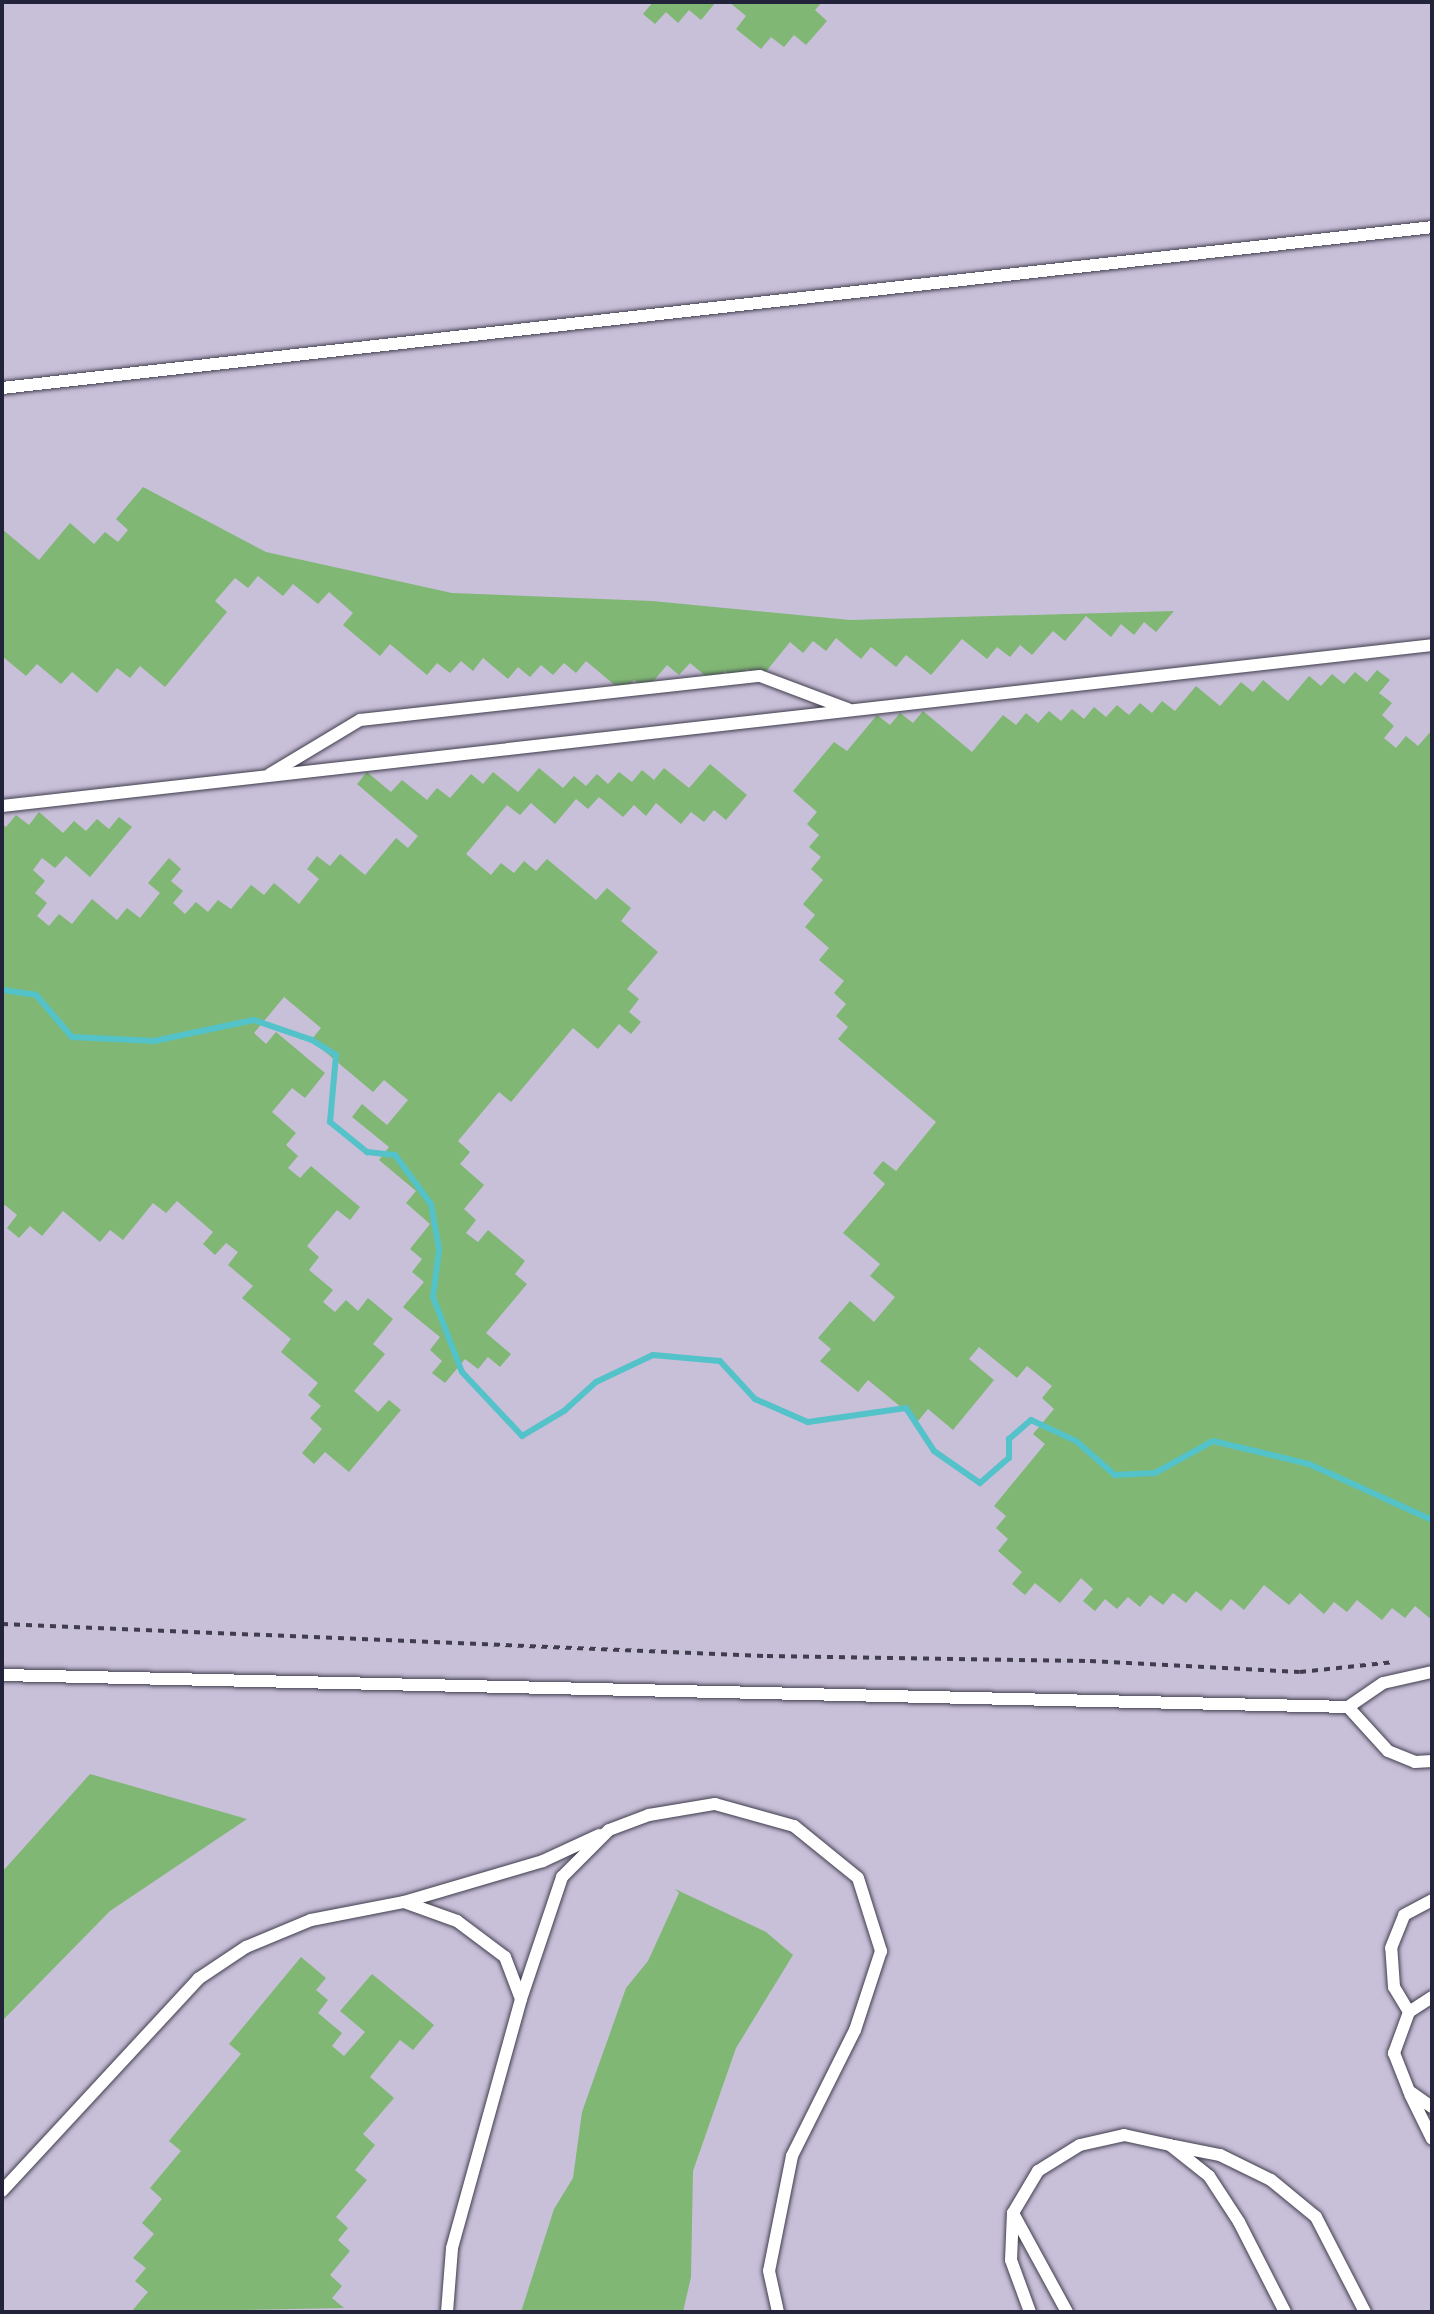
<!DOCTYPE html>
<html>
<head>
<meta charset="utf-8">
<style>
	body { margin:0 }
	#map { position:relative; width:1434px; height:2314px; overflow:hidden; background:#edddbb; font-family:Cardo,serif }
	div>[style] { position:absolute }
	.industrial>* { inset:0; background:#c8bfd8; transform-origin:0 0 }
	.forest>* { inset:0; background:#80b774 }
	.stream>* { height:6px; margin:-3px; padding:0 3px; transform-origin:3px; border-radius:3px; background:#54c2c9 }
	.path>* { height:4px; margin-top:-2px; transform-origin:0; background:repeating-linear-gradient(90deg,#403e4e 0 6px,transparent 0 12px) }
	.roads { filter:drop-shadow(0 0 2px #403e4e) drop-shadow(0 0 2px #403e4e) }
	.lane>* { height:12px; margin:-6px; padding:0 6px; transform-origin:6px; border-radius:6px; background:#fff }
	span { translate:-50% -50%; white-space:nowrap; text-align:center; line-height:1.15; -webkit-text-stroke:8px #fdfcf7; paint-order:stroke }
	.frame { position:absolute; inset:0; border:4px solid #22223b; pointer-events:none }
</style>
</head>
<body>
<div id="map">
	<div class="industrial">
		<i style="left:2px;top:2px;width:1430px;height:2310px"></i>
	</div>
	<div class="forest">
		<i style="clip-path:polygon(653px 2px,716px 2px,701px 20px,689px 10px,678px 23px,666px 12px,655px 24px,643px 14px)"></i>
		<i style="clip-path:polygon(729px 2px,822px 2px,815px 10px,827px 21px,806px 45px,794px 35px,784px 47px,771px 37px,761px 49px,736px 29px,746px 16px)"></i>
		<i style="clip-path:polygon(143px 487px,266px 552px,452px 593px,652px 601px,850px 620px,1174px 611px,1156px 632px,1144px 622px,1134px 635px,1121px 624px,1111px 637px,1086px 616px,1065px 641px,1053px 631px,1032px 655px,1020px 645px,1010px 657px,997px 647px,987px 659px,962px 639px,931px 675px,906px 655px,896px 667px,871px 647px,861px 659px,836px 638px,826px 651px,813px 641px,803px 653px,790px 642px,760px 679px,747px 669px,737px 682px,725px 671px,714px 683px,690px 663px,679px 675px,667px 665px,646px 690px,634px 680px,623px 692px,586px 661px,576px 673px,564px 663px,553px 675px,541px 665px,530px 677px,518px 667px,508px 679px,483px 658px,473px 671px,461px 661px,450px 673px,437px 663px,427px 675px,390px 644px,380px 656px,343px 625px,353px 613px,329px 592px,318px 604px,293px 584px,283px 596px,258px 576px,248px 588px,235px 578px,215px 601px,227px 612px,165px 687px,140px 666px,130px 678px,117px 668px,97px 693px,72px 672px,61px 684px,37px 664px,26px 676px,2px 656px,2px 529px,39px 560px,70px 523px,94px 544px,105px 532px,118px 542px,128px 530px,116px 519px)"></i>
		<i style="clip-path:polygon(1377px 670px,1390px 680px,1379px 693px,1392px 703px,1382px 715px,1394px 726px,1384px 738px,1396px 748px,1406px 736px,1418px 746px,1432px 730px,1432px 1620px,1415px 1606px,1405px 1618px,1392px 1608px,1382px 1620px,1357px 1600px,1347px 1612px,1334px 1602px,1324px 1614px,1300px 1593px,1289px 1605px,1264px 1585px,1244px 1610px,1231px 1599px,1221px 1611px,1196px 1591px,1186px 1603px,1173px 1593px,1163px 1605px,1150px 1595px,1140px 1607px,1128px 1597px,1117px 1609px,1105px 1599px,1095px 1611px,1083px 1601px,1093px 1589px,1081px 1578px,1060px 1603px,1035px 1583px,1025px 1595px,1012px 1584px,1022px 1572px,998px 1551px,1008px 1539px,996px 1528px,1006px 1516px,994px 1506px,1045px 1444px,1033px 1434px,1054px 1409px,1042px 1398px,1052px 1386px,1027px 1366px,1017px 1378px,979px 1347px,969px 1359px,994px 1380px,953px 1430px,928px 1409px,918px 1421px,868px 1380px,858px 1392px,820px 1361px,831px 1349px,818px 1338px,850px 1301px,874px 1322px,895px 1297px,870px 1276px,880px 1264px,843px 1233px,885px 1184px,873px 1173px,883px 1161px,896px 1171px,936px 1122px,838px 1039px,848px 1027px,836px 1016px,846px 1004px,834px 993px,844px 981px,819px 960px,829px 948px,805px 927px,815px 915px,803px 904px,823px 880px,811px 869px,821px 857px,809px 847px,819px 835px,807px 824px,817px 812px,793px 791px,834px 742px,847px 751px,877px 715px,890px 725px,900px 713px,913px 723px,923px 711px,972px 752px,1003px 715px,1016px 725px,1026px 713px,1038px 723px,1049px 711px,1061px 721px,1072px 709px,1084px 719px,1094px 707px,1106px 717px,1117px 705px,1129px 715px,1140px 703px,1152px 713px,1162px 701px,1175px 711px,1196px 686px,1220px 706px,1241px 682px,1253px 692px,1263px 680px,1288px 701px,1309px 676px,1321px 686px,1332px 674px,1344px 684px,1355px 672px,1367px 682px)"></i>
		<i style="clip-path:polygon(710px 764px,747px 795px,726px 820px,714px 810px,704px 822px,691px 812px,681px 824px,656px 803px,646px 816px,634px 805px,623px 817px,599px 797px,588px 809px,576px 799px,555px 824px,531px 803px,520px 815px,507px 805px,466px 854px,491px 875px,501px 863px,514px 873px,524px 861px,536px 871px,547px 859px,596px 900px,607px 888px,631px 908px,621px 921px,658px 952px,627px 989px,639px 999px,629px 1012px,641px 1022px,631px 1034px,619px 1024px,598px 1049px,573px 1028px,511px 1102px,499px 1092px,458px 1141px,470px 1152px,460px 1164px,484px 1185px,464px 1209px,476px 1220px,466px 1233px,478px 1242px,488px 1230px,525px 1261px,515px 1274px,527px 1284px,486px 1333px,511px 1354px,500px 1367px,488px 1357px,478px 1369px,465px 1359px,445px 1383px,432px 1373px,442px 1361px,430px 1350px,440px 1337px,403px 1307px,424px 1282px,412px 1272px,422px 1259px,410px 1249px,430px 1224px,406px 1203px,416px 1191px,379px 1160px,389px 1147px,352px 1117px,362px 1104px,387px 1125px,408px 1100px,384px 1080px,373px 1092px,311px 1040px,321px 1028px,284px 997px,254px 1033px,266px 1044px,276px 1032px,325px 1073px,305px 1098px,292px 1088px,272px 1112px,296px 1133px,286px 1145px,298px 1156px,288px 1168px,300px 1178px,311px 1166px,360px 1207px,350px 1220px,337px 1210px,307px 1246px,319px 1257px,309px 1270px,333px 1290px,323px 1302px,335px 1312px,346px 1300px,358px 1311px,368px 1298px,393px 1319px,373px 1344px,385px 1354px,354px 1391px,378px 1412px,389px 1400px,401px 1410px,349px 1472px,325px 1452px,314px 1464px,302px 1453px,322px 1429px,310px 1418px,321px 1406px,308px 1395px,318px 1383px,281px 1352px,291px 1339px,242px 1298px,253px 1286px,228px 1265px,238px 1252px,226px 1243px,215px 1255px,203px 1244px,213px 1232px,177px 1201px,166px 1213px,153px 1203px,123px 1240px,110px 1230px,100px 1242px,63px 1211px,42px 1236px,30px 1226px,19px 1238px,7px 1228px,17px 1215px,5px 1205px,2px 1208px,2px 824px,6px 827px,16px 815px,29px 825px,39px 812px,63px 833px,74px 821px,86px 831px,97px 819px,109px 829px,119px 817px,132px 827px,90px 877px,66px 856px,55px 868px,42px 858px,33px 870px,45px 881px,35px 893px,47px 903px,37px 916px,49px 926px,59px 914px,72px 924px,92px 899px,117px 920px,127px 908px,140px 918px,160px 893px,148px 883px,169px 858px,181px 869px,171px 881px,183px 891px,173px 903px,185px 914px,196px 902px,208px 912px,218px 900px,231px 909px,251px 885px,264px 895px,274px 883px,299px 904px,319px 879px,307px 869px,317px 856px,330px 866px,340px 854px,365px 875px,396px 838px,408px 848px,418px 836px,357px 784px,367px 772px,391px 792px,402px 780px,427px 800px,437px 788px,450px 798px,471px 774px,483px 784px,493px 772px,518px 792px,539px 768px,563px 788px,574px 776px,586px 786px,597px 774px,608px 784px,619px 772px,632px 782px,642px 770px,654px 780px,664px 768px,689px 788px)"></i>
		<i style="clip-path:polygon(90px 1774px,247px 1819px,110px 1911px,2px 2021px,2px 1872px)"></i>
		<i style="clip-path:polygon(675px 1889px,766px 1932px,793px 1955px,736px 2048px,693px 2171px,691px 2277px,683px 2312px,521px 2312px,554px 2209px,573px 2178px,582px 2112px,626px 1988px,648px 1961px,679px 1893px)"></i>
		<i style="clip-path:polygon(301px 1957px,326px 1978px,316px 1990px,328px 2000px,318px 2013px,342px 2033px,332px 2046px,344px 2056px,365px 2032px,340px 2011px,372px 1974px,434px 2025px,413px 2050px,400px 2040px,370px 2077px,394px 2098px,363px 2134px,375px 2145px,355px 2170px,367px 2180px,336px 2217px,348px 2228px,338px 2240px,350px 2251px,330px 2275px,342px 2286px,332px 2298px,344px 2308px,131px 2312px,148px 2292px,135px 2281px,146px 2268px,133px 2258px,154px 2234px,142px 2223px,162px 2199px,150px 2188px,181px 2151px,169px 2141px,241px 2054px,229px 2044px)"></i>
	</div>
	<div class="stream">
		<i style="left:2px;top:990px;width:34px;rotate:8deg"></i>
		<i style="left:36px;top:995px;width:55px;rotate:49.4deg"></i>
		<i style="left:72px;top:1037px;width:82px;rotate:2.8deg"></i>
		<i style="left:154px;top:1041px;width:102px;rotate:-11.9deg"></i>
		<i style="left:254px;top:1020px;width:61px;rotate:19deg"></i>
		<i style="left:312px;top:1040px;width:28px;rotate:32deg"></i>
		<i style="left:336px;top:1055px;width:67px;rotate:95.1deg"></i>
		<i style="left:330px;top:1122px;width:48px;rotate:39deg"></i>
		<i style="left:367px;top:1152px;width:28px;rotate:6deg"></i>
		<i style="left:395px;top:1155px;width:61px;rotate:53.7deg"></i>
		<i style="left:431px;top:1204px;width:46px;rotate:79.9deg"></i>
		<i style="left:439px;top:1249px;width:48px;rotate:97.1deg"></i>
		<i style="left:433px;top:1297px;width:80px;rotate:68.9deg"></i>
		<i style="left:462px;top:1372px;width:88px;rotate:46.8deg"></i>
		<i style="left:522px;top:1436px;width:49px;rotate:-30.8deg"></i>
		<i style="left:564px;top:1411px;width:43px;rotate:-42.2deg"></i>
		<i style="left:596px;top:1382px;width:63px;rotate:-25.3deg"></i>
		<i style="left:653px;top:1355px;width:67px;rotate:5.1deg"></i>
		<i style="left:720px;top:1361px;width:52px;rotate:47.4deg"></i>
		<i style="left:755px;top:1399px;width:58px;rotate:23.5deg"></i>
		<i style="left:808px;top:1422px;width:99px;rotate:-8.1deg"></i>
		<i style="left:906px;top:1408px;width:51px;rotate:56.9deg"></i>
		<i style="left:934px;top:1451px;width:56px;rotate:34.8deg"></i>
		<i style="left:980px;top:1483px;width:38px;rotate:-41deg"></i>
		<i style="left:1009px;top:1458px;width:19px;rotate:-90deg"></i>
		<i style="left:1009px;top:1439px;width:29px;rotate:-41deg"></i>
		<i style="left:1031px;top:1420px;width:50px;rotate:25deg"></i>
		<i style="left:1076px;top:1441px;width:52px;rotate:41.1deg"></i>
		<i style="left:1115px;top:1475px;width:40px;rotate:-2.9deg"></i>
		<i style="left:1155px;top:1473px;width:66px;rotate:-28.9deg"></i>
		<i style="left:1213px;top:1441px;width:99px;rotate:13.5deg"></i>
		<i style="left:1309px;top:1464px;width:135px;rotate:24.5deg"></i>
	</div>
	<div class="path">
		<i style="left:2px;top:1624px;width:766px;rotate:2.4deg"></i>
		<i style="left:767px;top:1656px;width:323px;rotate:0.9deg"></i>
		<i style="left:1090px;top:1661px;width:210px;rotate:3deg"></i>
		<i style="left:1300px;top:1672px;width:95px;rotate:-6.1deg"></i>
	</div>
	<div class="roads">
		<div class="lane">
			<i style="left:2px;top:388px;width:1439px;rotate:-6.42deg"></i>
			<i style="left:270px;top:774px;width:105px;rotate:-31deg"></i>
			<i style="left:360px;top:720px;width:402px;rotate:-6.3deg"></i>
			<i style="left:760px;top:676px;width:94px;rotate:20.6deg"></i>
			<i style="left:2px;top:806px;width:1439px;rotate:-6.42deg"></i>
			<i style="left:2px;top:1675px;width:1346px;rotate:1.36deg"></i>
			<i style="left:1348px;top:1707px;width:59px;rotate:47.7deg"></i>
			<i style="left:1388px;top:1751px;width:29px;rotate:22deg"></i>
			<i style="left:1415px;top:1762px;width:17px;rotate:-3deg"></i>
			<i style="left:1348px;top:1707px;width:42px;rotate:-34.4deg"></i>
			<i style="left:1383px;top:1683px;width:50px;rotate:-12.7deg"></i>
			<i style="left:1432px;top:1997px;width:27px;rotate:147deg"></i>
			<i style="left:1409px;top:2012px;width:44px;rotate:110.1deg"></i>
			<i style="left:1394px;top:2053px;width:41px;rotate:68.5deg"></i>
			<i style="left:1409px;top:2091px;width:28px;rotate:35deg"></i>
			<i style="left:521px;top:1999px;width:45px;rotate:-110.9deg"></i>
			<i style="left:505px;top:1957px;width:60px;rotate:-143.1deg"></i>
			<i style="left:457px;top:1921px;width:56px;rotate:-160.3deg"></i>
			<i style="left:404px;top:1902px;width:145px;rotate:-16.4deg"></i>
			<i style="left:543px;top:1861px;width:62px;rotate:-24.9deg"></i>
			<i style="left:1409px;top:2012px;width:29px;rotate:-121deg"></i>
			<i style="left:1394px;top:1987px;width:39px;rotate:-94deg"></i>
			<i style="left:1391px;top:1948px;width:35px;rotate:-68deg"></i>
			<i style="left:1404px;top:1915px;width:32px;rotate:-28deg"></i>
			<i style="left:1410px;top:2094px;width:50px;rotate:63.9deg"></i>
			<i style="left:1174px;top:2146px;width:47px;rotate:11.1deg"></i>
			<i style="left:1220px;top:2155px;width:57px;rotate:26.1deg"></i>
			<i style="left:1271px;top:2180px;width:58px;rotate:39.4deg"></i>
			<i style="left:1316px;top:2217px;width:107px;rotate:62.7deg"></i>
			<i style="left:2px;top:2191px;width:289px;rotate:-47.2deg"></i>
			<i style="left:198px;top:1979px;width:58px;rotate:-33.7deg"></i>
			<i style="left:246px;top:1947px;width:70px;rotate:-22.6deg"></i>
			<i style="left:311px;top:1920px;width:95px;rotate:-11deg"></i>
			<i style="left:1013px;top:2213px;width:113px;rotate:61.4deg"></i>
			<i style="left:447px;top:2312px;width:64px;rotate:-85.5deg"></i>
			<i style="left:452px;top:2248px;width:258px;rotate:-74.5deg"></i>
			<i style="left:521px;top:1999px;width:129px;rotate:-71.4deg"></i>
			<i style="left:562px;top:1877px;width:66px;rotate:-45deg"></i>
			<i style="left:609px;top:1830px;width:43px;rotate:-20.6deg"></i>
			<i style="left:649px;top:1815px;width:67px;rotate:-9.5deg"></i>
			<i style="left:715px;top:1804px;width:82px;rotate:15.6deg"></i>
			<i style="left:794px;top:1826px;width:82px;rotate:39.1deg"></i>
			<i style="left:858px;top:1878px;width:77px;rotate:72.5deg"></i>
			<i style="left:881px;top:1951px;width:83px;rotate:108.2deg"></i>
			<i style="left:855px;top:2030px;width:141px;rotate:116.6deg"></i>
			<i style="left:792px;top:2156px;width:117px;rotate:101.3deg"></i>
			<i style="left:769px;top:2271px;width:42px;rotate:77.6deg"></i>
			<i style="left:1030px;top:2312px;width:55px;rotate:-110.1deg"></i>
			<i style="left:1011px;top:2260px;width:47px;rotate:-87.6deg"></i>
			<i style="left:1013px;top:2213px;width:49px;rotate:-59.2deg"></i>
			<i style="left:1038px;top:2171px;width:49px;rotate:-31.8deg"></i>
			<i style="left:1080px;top:2145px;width:45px;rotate:-12.8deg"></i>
			<i style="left:1124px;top:2135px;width:47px;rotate:12.3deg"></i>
			<i style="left:1170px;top:2145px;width:50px;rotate:38.5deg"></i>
			<i style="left:1209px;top:2176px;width:55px;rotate:56.9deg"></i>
			<i style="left:1239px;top:2222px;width:101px;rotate:62.9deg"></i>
		</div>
	</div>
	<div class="frame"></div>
</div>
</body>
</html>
